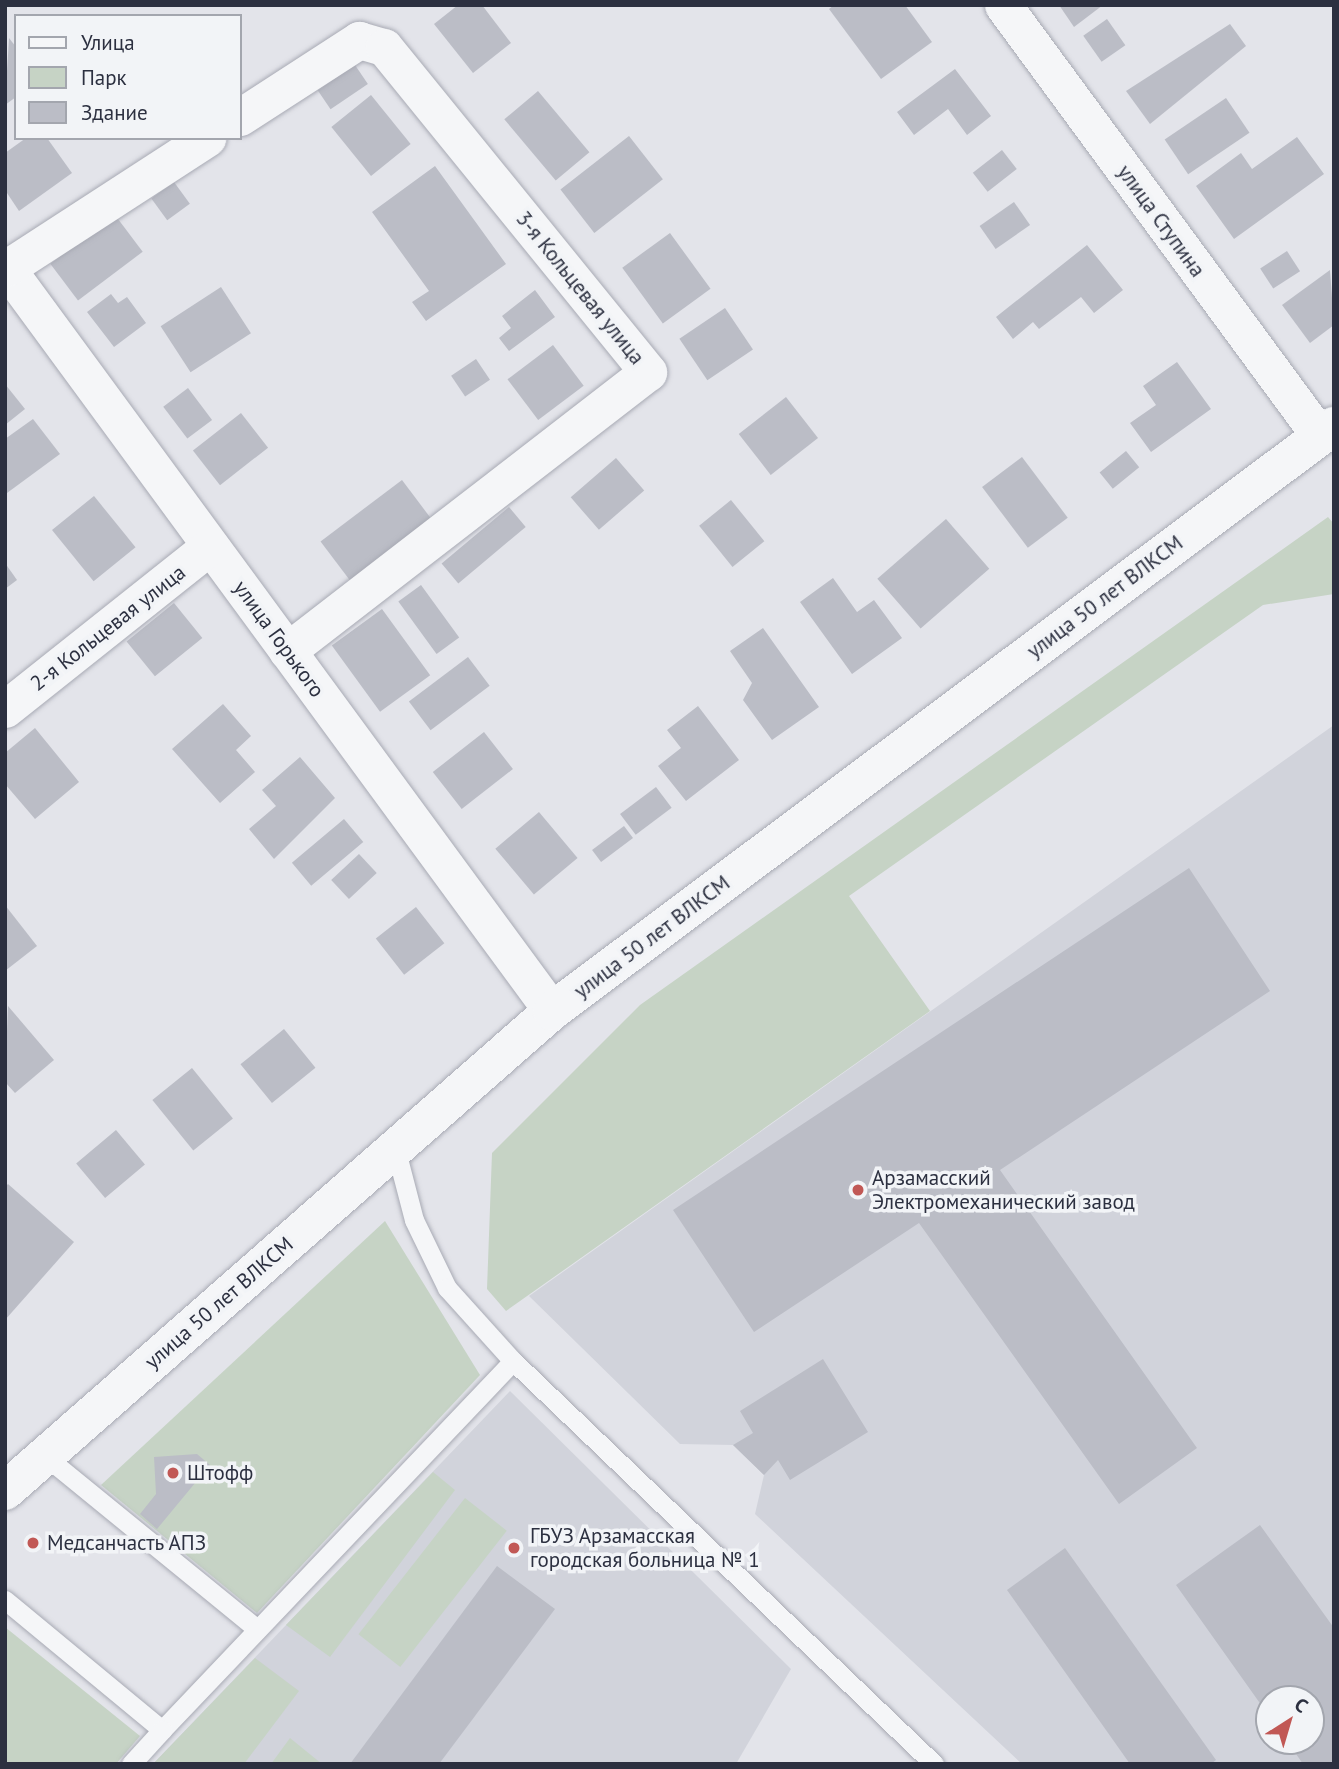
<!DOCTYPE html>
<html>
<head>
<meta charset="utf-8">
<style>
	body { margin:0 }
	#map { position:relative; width:1339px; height:1769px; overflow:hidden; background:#e3e4ea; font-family:"PT Sans",sans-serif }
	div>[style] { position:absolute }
	.built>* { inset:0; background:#d1d3db }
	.green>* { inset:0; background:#c6d3c5; transform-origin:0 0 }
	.building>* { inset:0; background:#bbbdc6; transform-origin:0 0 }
	.roads { filter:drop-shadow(0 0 2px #a8aab4) drop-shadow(0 0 2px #a8aab4) }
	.service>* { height:19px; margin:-9.5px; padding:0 9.5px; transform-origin:9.5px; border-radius:9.5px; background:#f5f6f8 }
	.minor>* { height:37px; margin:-18.5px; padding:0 18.5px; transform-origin:18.5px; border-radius:18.5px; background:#f5f6f8 }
	.tertiary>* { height:38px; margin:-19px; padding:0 19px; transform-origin:19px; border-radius:19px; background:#f5f6f8 }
	.dots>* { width:19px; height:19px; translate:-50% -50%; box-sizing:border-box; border:4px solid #f2f4f7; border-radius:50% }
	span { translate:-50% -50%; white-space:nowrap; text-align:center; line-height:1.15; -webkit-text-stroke:7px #f2f4f7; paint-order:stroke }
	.street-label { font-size:21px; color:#2c3040 }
	.poi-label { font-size:21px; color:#2c3040 }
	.left { translate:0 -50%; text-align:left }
	.frame { position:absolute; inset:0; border:7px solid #2c3040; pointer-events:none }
	.legend { position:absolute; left:14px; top:14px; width:228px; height:126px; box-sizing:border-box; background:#f2f4f7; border:2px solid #a3a6ae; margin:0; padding:9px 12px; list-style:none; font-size:21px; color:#2c3040 }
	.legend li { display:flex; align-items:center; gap:14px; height:35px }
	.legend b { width:35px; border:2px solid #a3a6ae }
	.north { position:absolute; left:1255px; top:1685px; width:70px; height:70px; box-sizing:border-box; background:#f2f4f7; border:2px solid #a3a6ae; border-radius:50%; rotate:37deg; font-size:19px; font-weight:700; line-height:28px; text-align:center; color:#2c3040 }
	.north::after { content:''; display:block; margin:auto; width:24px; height:32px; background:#c15855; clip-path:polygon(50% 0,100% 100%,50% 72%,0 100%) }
</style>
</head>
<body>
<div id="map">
	<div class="built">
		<i style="clip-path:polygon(evenodd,1334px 725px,1334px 1764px,1022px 1764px,755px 1514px,764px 1475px,733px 1445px,680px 1444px,529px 1296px,1334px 725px,1269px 1699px,1311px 1699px,1311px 1741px,1269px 1741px,1269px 1699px)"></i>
		<i style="clip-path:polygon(510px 1391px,791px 1669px,736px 1764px,153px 1764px)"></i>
	</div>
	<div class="green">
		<i style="clip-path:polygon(1328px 517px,1334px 524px,1334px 594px,1263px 605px,849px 896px,930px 1011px,506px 1311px,487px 1289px,492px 1153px,640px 1005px)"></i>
		<i style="clip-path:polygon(385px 1221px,480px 1375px,257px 1613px,101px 1485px)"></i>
		<i style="clip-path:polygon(433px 1472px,455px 1490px,330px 1657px,286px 1625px)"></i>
		<i style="left:465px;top:1498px;width:53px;height:173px;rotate:38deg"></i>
		<i style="clip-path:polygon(5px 1627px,140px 1736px,116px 1764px,5px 1764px)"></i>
		<i style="clip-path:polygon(255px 1658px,299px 1691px,244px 1764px,153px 1764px)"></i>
		<i style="clip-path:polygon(290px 1738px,322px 1764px,271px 1764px)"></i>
	</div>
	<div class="building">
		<i style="clip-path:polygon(458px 5px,482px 5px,511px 43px,473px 73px,434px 24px)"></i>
		<i style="clip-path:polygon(834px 5px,905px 5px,932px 42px,881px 79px,829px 9px)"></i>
		<i style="clip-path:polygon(1059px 5px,1103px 5px,1074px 27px)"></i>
		<i style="left:1107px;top:19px;width:32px;height:29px;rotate:55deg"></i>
		<i style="clip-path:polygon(1230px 24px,1246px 46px,1150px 124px,1126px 91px)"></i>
		<i style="clip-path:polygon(9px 38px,16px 47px,16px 97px,5px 105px)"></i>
		<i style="left:355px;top:65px;width:23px;height:45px;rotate:56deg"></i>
		<i style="clip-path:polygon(955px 69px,991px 116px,967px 135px,948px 109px,914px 135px,897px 112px)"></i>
		<i style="left:538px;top:91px;width:80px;height:44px;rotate:50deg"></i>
		<i style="left:371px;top:95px;width:63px;height:51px;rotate:51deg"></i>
		<i style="left:1226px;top:98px;width:42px;height:74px;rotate:56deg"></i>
		<i style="left:629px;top:136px;width:55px;height:87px;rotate:52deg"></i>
		<i style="clip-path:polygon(1297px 137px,1324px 174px,1234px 239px,1196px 186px,1241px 153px,1252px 169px)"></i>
		<i style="clip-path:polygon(26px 138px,47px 138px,72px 173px,19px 211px,5px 190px,5px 153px)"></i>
		<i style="left:1002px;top:150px;width:24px;height:37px;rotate:52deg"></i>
		<i style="clip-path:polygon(435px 166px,506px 264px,426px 321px,412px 302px,429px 291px,372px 212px)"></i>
		<i style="left:174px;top:182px;width:27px;height:28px;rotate:54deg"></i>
		<i style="left:1014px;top:202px;width:28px;height:42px;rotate:55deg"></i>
		<i style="left:115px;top:215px;width:46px;height:81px;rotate:53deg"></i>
		<i style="left:670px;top:233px;width:69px;height:59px;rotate:54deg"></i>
		<i style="clip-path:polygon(1087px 245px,1123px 290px,1094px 313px,1081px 297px,1039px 329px,1033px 322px,1013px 339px,996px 317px)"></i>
		<i style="left:1287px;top:251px;width:24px;height:32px;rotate:57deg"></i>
		<i style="clip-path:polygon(1330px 270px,1334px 325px,1310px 343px,1282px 305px)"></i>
		<i style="left:221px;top:287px;width:55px;height:72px;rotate:57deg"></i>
		<i style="clip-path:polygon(535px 290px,555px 317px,509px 351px,499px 338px,511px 328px,502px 316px)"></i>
		<i style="clip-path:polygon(111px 294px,118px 303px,127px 297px,146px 323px,114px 347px,87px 312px)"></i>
		<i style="left:725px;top:308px;width:50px;height:55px;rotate:56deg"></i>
		<i style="left:553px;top:345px;width:51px;height:57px;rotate:53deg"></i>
		<i style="left:476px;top:359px;width:25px;height:30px;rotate:56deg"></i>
		<i style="clip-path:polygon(1177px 362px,1211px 409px,1151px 452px,1130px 423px,1156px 405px,1143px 386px)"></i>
		<i style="clip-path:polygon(5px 384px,25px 409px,5px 425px)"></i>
		<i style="left:188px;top:388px;width:40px;height:31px;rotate:53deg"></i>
		<i style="left:786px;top:397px;width:52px;height:60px;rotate:52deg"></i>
		<i style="left:241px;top:413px;width:44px;height:61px;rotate:52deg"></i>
		<i style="clip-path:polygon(33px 419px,60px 454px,7px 493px,5px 439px)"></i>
		<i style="left:1126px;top:451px;width:21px;height:34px;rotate:51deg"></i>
		<i style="left:1022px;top:457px;width:76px;height:50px;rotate:53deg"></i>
		<i style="left:616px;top:458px;width:43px;height:60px;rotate:49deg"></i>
		<i style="left:402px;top:480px;width:49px;height:102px;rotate:53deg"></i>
		<i style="left:94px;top:496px;width:66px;height:54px;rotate:51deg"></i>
		<i style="left:731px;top:500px;width:53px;height:41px;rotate:51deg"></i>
		<i style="left:509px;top:507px;width:26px;height:88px;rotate:50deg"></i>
		<i style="left:946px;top:519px;width:66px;height:91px;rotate:49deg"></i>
		<i style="clip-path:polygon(5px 563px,17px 580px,5px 589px)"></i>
		<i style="clip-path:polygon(833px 578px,857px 612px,874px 600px,902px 638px,852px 674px,800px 602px)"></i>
		<i style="left:421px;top:585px;width:65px;height:28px;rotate:54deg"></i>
		<i style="left:174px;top:603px;width:45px;height:61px;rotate:51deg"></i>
		<i style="left:382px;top:609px;width:82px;height:62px;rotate:54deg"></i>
		<i style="clip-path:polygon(763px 628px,819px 707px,772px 740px,743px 700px,752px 683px,730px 651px)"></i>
		<i style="left:468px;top:657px;width:36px;height:74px;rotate:53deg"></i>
		<i style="clip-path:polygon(223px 704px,251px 736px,236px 750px,255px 772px,220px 803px,172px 749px)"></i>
		<i style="clip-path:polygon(698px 706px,739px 760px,686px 801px,658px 766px,681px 748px,667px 730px)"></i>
		<i style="clip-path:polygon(35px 728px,79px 782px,35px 819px,5px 784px,5px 753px)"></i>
		<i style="left:484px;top:732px;width:47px;height:65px;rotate:52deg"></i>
		<i style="clip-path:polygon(300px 757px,335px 798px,274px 859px,249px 829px,276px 806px,262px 790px)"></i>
		<i style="left:656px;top:787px;width:26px;height:45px;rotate:53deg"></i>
		<i style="left:539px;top:812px;width:60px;height:57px;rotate:50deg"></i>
		<i style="left:344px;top:819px;width:30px;height:68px;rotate:50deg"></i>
		<i style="left:624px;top:826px;width:15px;height:40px;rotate:53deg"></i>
		<i style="left:359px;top:854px;width:26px;height:38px;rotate:47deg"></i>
		<i style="clip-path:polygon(1189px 868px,1270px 991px,1000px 1170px,1197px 1448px,1119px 1504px,919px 1223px,754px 1332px,673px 1210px)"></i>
		<i style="clip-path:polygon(5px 905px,37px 946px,5px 971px)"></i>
		<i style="left:416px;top:907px;width:46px;height:51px;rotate:52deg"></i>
		<i style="clip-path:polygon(8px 1006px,54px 1060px,15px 1093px,5px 1082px)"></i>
		<i style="left:284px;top:1029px;width:50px;height:56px;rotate:51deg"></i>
		<i style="left:192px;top:1068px;width:65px;height:51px;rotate:51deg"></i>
		<i style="left:116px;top:1130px;width:45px;height:52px;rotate:50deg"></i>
		<i style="clip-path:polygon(8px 1184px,74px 1242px,5px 1320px,5px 1187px)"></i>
		<i style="clip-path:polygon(823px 1359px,868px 1432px,790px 1480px,778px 1460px,764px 1475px,733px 1445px,753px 1433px,740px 1411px)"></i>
		<i style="clip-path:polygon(197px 1454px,210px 1465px,157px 1529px,140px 1514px,156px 1494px,154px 1457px)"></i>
		<i style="clip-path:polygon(1260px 1525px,1334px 1628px,1334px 1764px,1303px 1764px,1287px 1741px,1311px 1741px,1311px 1699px,1269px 1699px,1269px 1716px,1176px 1585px)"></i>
		<i style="clip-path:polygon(1065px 1548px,1216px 1760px,1211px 1764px,1130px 1764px,1007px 1590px)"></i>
		<i style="clip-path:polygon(497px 1566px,555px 1609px,439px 1764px,350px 1764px)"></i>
	</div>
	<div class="roads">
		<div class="service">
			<i style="left:395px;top:1147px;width:75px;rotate:75.4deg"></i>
			<i style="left:414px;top:1220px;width:76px;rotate:64.1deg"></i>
			<i style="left:447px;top:1288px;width:98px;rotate:47.9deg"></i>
			<i style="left:513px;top:1361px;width:583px;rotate:43.75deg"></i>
			<i style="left:45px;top:1456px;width:274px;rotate:39.2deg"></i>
			<i style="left:5px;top:1600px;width:204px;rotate:39.6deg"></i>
			<i style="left:162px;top:1730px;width:509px;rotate:-46.43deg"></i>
			<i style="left:131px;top:1764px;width:46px;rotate:-47.6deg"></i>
		</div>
		<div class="minor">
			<i style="left:1003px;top:5px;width:535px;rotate:53.67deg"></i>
			<i style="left:240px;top:117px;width:142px;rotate:-32.9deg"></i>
			<i style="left:359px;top:40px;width:26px;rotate:16deg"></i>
			<i style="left:384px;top:47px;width:419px;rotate:50.9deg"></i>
			<i style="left:648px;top:372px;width:456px;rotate:142.3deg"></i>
			<i style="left:5px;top:266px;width:924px;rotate:53.71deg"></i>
			<i style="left:7px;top:268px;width:239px;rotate:-33deg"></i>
			<i style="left:5px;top:709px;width:262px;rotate:-38.5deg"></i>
		</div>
		<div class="tertiary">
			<i style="left:5px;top:1491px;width:728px;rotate:-41.27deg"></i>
			<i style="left:552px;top:1011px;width:977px;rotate:-36.8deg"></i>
		</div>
	</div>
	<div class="dots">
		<i style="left:858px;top:1190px;background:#c15855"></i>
		<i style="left:173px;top:1473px;background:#c15855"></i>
		<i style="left:33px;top:1543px;background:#c15855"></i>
		<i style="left:514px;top:1548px;background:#c15855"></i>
	</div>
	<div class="street-label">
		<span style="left:1161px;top:221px;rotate:54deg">улица Ступина</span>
		<span style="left:580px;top:288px;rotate:51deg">3-я Кольцевая улица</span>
		<span style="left:1105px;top:597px;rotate:-37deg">улица 50 лет ВЛКСМ</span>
		<span style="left:108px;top:628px;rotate:-38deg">2-я Кольцевая улица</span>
		<span style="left:279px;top:639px;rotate:54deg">улица Горького</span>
		<span style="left:652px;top:937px;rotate:-37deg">улица 50 лет ВЛКСМ</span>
		<span style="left:219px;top:1303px;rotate:-41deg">улица 50 лет ВЛКСМ</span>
	</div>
	<div class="poi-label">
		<span class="left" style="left:872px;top:1190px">Арзамасский<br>Электромеханический завод</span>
		<span class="left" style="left:187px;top:1473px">Штофф</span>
		<span class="left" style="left:530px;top:1548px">ГБУЗ Арзамасская<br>городская больница № 1</span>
		<span class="left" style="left:47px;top:1543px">Медсанчасть АПЗ</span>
	</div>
	<div class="frame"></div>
	<ul class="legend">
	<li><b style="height:9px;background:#f5f6f8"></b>Улица</li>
	<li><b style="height:19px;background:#c6d3c5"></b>Парк</li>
	<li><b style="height:19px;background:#bbbdc6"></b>Здание</li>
	</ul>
	<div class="north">С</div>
</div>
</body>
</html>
